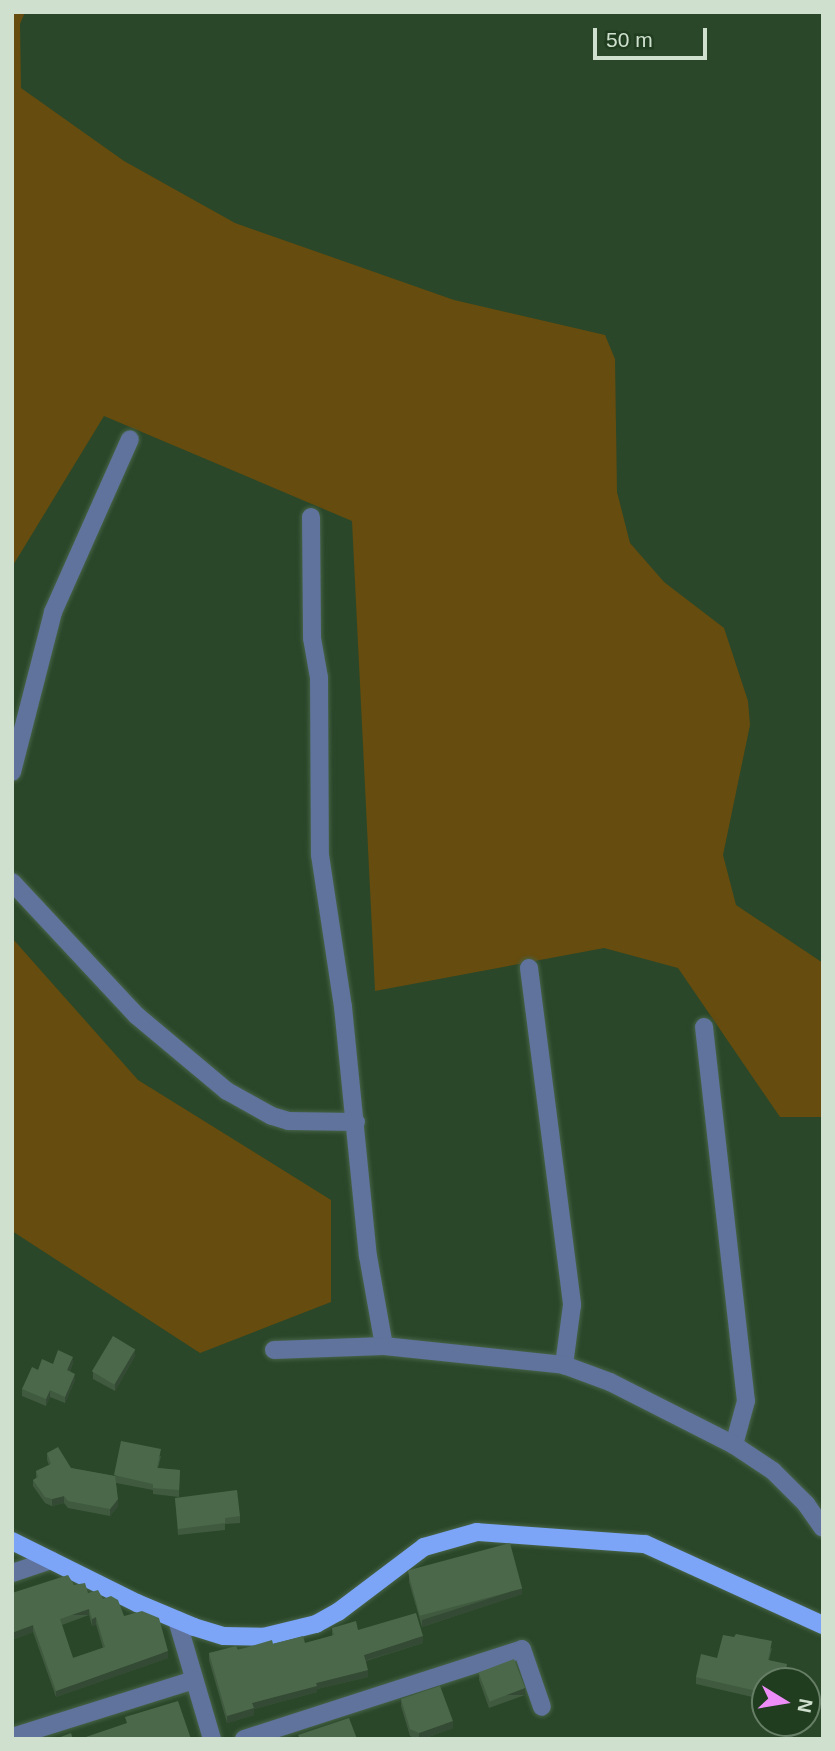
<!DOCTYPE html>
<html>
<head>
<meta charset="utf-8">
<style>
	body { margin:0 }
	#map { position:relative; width:835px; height:1751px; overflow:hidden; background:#2a4729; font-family:Arial,sans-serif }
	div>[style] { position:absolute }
	.green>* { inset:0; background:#664c0e }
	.roads { filter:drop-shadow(0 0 2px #486347) drop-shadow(0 0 2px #486347) }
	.minor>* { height:18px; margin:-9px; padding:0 9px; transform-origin:9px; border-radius:9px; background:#5f739c }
	.major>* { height:18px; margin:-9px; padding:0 9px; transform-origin:9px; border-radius:9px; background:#7ca5f7 }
	.wall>* { inset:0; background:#405a40 }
	.shaded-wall>* { inset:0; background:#344a34; transform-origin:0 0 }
	.building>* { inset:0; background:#4b694a; transform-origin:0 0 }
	span { translate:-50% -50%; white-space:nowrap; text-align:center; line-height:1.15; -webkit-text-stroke:5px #203d1f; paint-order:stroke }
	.frame { position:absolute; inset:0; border:14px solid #cfe0ce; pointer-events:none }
	.north { position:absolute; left:751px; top:1667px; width:70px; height:70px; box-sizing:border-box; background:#203d1f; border:2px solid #667e65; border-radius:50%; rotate:101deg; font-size:19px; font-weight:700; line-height:28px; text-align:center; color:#cfe0ce }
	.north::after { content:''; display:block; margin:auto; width:24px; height:32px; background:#ee8cf8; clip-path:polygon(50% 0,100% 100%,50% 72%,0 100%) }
	.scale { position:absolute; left:593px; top:28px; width:114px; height:32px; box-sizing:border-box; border:4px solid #cfe0ce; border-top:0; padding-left:9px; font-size:21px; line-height:24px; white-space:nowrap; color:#cfe0ce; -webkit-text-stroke:5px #203d1f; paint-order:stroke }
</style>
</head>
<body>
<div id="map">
	<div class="green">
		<i style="clip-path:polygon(12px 12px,25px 12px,20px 24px,21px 88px,124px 161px,235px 223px,454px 300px,605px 335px,615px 359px,617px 492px,630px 543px,664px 582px,724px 628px,748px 701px,750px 725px,723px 855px,736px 905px,823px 963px,823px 1117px,780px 1117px,678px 968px,604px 948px,375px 991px,352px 521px,104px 416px,12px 567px)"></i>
		<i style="clip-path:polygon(12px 938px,138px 1080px,331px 1200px,331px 1302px,200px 1353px,12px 1231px)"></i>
	</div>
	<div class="roads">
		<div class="minor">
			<i style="left:311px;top:517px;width:121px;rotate:89.5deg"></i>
			<i style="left:312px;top:638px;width:40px;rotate:80deg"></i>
			<i style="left:319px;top:677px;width:178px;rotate:89.7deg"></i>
			<i style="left:320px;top:855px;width:154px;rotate:81.4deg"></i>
			<i style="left:343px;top:1007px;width:250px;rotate:84.3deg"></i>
			<i style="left:368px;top:1256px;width:91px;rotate:79.9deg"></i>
			<i style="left:12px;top:772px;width:165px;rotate:-75.6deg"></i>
			<i style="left:53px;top:612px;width:189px;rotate:-66deg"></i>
			<i style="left:12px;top:882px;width:182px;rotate:47deg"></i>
			<i style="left:136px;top:1015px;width:119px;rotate:39.9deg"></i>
			<i style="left:227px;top:1091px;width:51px;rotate:29.1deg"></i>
			<i style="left:272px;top:1116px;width:17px;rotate:17deg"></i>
			<i style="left:288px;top:1121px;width:68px;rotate:0.8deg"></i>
			<i style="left:529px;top:968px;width:340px;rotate:82.7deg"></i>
			<i style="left:572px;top:1305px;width:61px;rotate:97.6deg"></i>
			<i style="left:704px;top:1027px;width:376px;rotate:83.6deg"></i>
			<i style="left:746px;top:1401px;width:46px;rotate:105.3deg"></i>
			<i style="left:274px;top:1350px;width:110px;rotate:-2.1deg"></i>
			<i style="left:384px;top:1346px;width:181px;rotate:6deg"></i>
			<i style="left:564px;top:1365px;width:49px;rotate:20.3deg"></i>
			<i style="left:610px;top:1382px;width:139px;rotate:26.9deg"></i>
			<i style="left:734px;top:1445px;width:47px;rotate:33.7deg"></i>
			<i style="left:773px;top:1471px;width:47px;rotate:45deg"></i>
			<i style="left:806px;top:1504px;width:29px;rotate:55deg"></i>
			<i style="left:12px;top:1573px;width:41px;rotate:-18.4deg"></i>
			<i style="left:177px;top:1620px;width:124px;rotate:73.6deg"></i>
			<i style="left:12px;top:1737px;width:191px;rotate:-17.4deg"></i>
			<i style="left:244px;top:1739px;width:292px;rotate:-17.9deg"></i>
			<i style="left:522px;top:1649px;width:61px;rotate:71deg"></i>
		</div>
		<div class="major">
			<i style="left:12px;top:1541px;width:140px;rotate:26.4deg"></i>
			<i style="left:137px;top:1603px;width:62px;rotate:22.8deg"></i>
			<i style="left:194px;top:1627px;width:31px;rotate:17deg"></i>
			<i style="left:224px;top:1636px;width:39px;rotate:1deg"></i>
			<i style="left:263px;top:1637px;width:55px;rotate:-13.8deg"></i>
			<i style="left:316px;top:1624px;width:25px;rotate:-29deg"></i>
			<i style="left:338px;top:1612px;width:108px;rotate:-37.1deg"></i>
			<i style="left:424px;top:1547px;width:55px;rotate:-15.8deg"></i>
			<i style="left:477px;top:1532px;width:168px;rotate:4.1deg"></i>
			<i style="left:645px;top:1544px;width:196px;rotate:24.5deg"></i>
		</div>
	</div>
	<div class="wall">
		<i style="clip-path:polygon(135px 1356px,115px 1391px,93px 1379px,93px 1372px)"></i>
		<i style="clip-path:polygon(73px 1363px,70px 1371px,75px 1380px,65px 1403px,50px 1397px,46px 1406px,22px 1396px,22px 1389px,38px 1370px,53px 1364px)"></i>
		<i style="clip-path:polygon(47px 1453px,71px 1468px,114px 1476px,161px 1456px,158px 1468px,180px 1470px,179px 1497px,153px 1494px,153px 1490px,116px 1483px,118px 1506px,110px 1516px,68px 1508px,64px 1503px,52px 1506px,45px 1503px,33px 1486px,33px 1480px,36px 1478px,36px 1471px,49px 1465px,47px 1460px)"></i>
		<i style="clip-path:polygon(175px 1498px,240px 1516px,240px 1523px,225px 1524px,225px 1530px,178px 1535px)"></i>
		<i style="clip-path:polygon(409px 1575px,522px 1594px,422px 1627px,409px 1582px)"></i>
		<i style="clip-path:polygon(evenodd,74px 1585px,88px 1593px,103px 1599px,124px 1616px,168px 1658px,56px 1697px,33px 1632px,12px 1640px,74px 1585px,89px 1615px,92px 1626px,96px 1624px,103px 1648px,73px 1658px,62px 1625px,89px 1615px)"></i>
		<i style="clip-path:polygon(332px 1628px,358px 1630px,423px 1643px,366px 1661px,368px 1677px,317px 1689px,317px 1692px,254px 1709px,254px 1715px,227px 1723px,209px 1660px,209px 1653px,273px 1644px,305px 1643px,332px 1636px)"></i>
		<i style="clip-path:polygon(772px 1648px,769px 1660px,787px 1671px,785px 1681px,765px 1681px,765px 1695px,761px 1699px,696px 1684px,696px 1677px)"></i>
		<i style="clip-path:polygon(479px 1673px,525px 1695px,489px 1708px,479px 1680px)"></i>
		<i style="clip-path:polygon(401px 1699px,453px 1728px,423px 1739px,416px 1739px,410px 1736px,401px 1706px)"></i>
	</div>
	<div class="shaded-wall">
		<i style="clip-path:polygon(135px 1349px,135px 1356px,115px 1391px,115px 1384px)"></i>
		<i style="clip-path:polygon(73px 1357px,73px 1363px,67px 1377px,67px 1370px)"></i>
		<i style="clip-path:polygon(75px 1374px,75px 1380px,65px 1403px,65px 1397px)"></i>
		<i style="clip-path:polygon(50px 1390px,50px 1397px,46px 1406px,46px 1399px)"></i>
		<i style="clip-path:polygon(64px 1496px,64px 1503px,52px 1506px,52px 1499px)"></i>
		<i style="clip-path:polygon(118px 1499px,118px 1506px,110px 1516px,110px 1509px)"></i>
		<i style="clip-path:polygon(522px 1588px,522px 1594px,422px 1627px,422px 1620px)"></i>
		<i style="left:89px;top:1609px;width:6px;height:31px;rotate:90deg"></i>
		<i style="clip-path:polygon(96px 1617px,96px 1624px,92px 1626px,92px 1619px)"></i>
		<i style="clip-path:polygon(33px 1625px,33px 1632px,12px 1640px,12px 1633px)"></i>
		<i style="clip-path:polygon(423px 1636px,423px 1643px,364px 1661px,364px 1655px)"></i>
		<i style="clip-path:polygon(168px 1651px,168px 1658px,56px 1697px,56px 1691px)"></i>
		<i style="clip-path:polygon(368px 1670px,368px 1677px,317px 1689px,317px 1692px,254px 1709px,254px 1715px,227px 1723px,227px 1716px,252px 1703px,316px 1683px)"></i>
		<i style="left:525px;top:1688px;width:7px;height:38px;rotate:90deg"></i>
		<i style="clip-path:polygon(765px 1688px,765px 1695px,761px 1699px,761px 1692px)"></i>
		<i style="clip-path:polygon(453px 1721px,453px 1728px,423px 1739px,419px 1739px,419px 1733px)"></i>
	</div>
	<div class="building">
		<i style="left:113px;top:1336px;width:26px;height:41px;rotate:31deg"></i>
		<i style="clip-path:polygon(58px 1350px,73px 1357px,67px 1370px,75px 1374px,65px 1397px,50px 1390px,46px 1399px,22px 1389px,32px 1367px,38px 1370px,42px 1359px,53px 1364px)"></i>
		<i style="clip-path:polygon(121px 1441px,161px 1449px,157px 1468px,180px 1470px,179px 1490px,153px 1488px,153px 1484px,114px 1475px)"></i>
		<i style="clip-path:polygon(58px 1447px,71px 1468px,115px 1476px,118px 1499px,110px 1509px,68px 1501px,64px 1496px,52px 1499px,45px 1497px,33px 1480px,38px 1477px,36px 1471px,51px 1464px,47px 1453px)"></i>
		<i style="clip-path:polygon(237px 1490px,240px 1516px,225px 1518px,225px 1523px,178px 1529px,175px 1498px)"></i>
		<i style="left:510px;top:1543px;width:47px;height:106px;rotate:75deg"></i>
		<i style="clip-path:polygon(evenodd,68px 1575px,74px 1585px,85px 1583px,88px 1593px,98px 1590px,103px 1599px,111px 1596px,118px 1600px,124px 1616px,142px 1611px,159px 1618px,168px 1651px,56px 1691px,33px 1625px,12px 1633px,12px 1593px,68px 1575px,89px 1609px,92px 1619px,96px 1617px,105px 1647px,73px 1658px,60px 1619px,89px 1609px)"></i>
		<i style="clip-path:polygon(416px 1613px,423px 1636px,364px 1655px,368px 1670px,316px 1683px,317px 1686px,252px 1703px,254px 1708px,227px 1716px,209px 1653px,236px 1646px,238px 1650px,272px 1640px,273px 1644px,303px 1636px,305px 1643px,334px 1635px,332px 1628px,356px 1621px,358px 1630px)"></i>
		<i style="clip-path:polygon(736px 1634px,772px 1641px,768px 1660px,787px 1664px,784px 1681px,765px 1681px,765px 1688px,761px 1692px,696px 1677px,701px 1654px,717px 1658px,723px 1635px,734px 1637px)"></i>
		<i style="left:514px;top:1659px;width:31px;height:38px;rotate:69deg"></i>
		<i style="clip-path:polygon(440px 1686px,453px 1721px,419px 1733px,410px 1729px,401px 1699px)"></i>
		<i style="clip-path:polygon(178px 1701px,191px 1739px,80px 1739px,127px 1723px,125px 1717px)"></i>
		<i style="clip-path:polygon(349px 1718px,357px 1739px,300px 1739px,298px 1735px)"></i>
		<i style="clip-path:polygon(71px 1733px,73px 1739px,55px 1739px)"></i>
	</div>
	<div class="frame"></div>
	<div class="north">N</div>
	<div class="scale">50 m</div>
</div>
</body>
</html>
